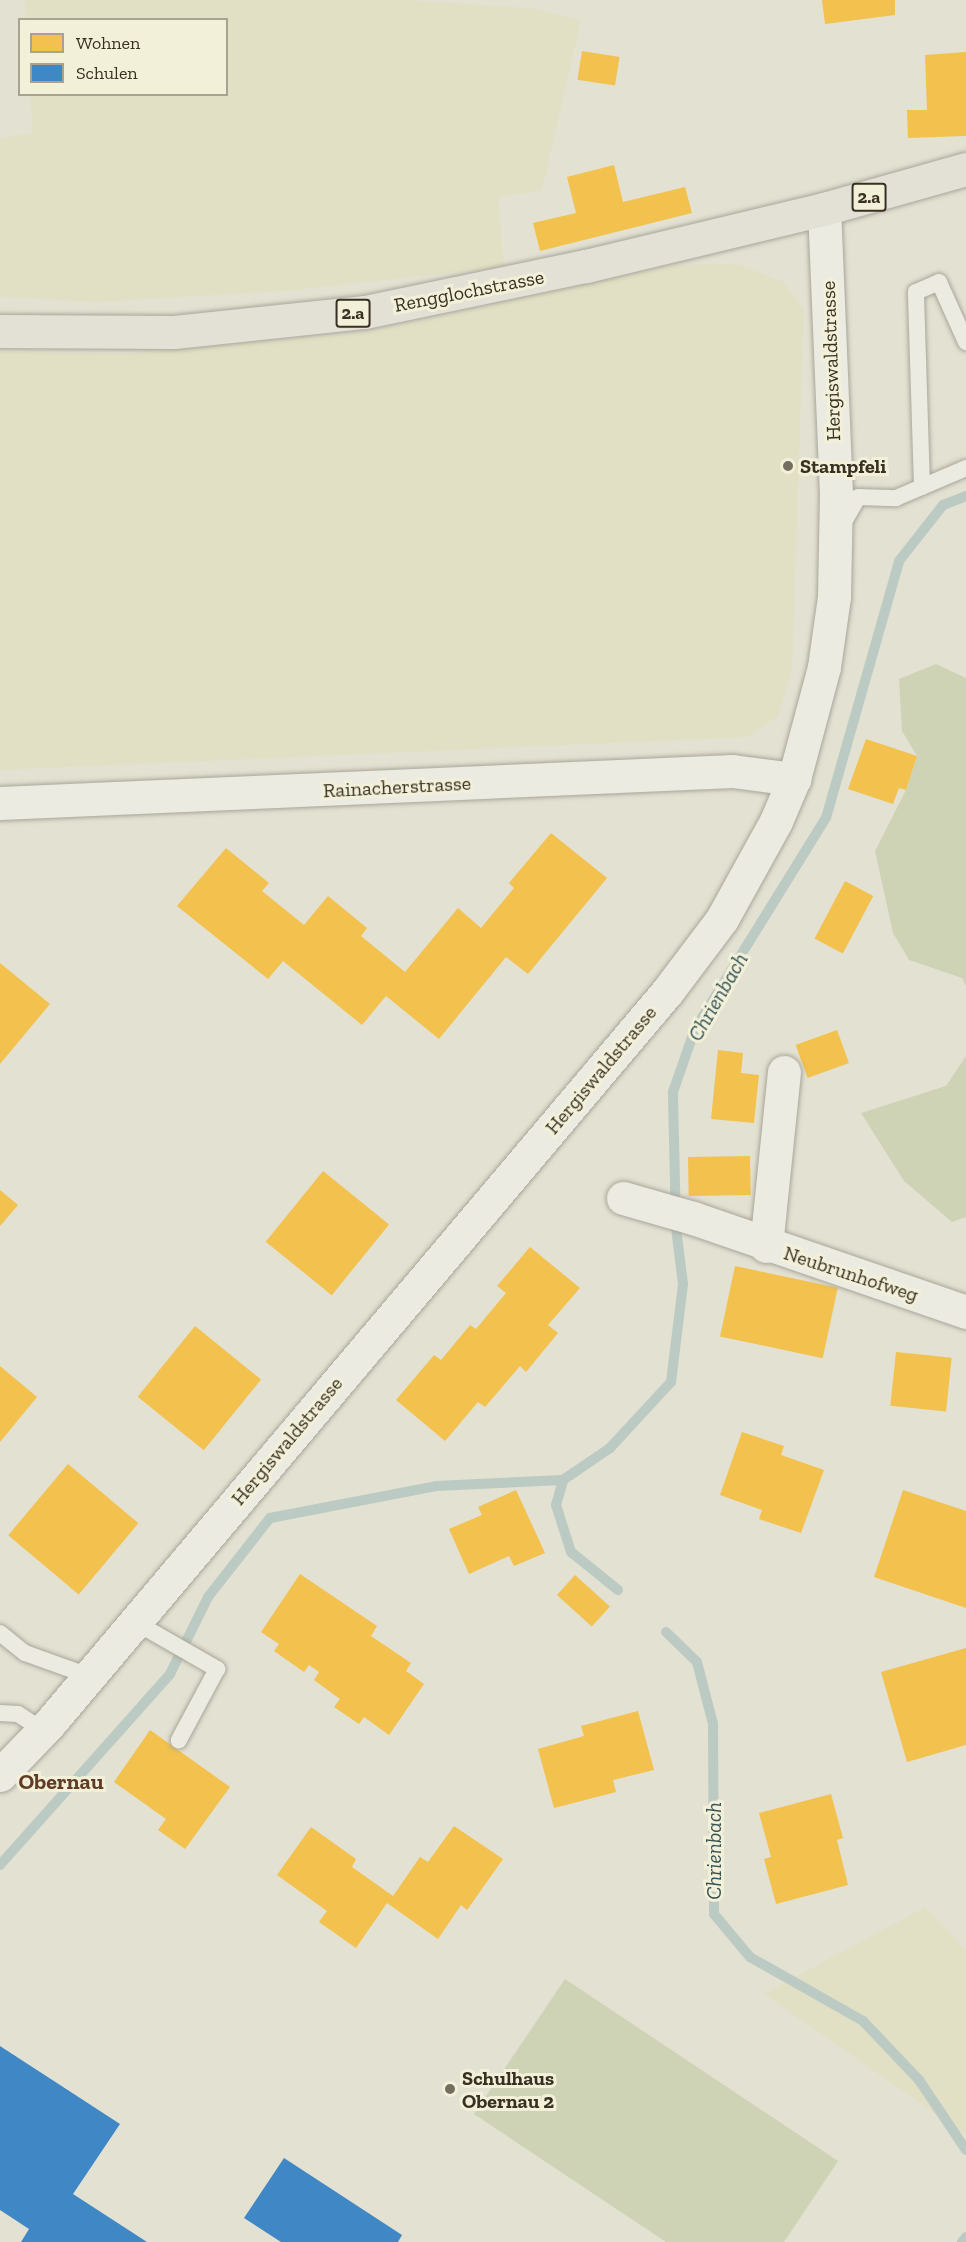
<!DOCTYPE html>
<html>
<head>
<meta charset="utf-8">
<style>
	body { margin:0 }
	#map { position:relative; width:966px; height:2242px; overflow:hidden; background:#e3e1d2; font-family:"Zilla Slab",serif }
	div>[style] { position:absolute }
	.farmland>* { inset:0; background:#e1e0c4 }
	.green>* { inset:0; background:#ced3b6 }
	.homes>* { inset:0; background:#f2c14e; transform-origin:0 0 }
	.schools>* { inset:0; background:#3f88c5 }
	.stream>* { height:10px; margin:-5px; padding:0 5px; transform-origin:5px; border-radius:5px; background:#bbcac3 }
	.roads { filter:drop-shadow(0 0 2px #a9a69a) drop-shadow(0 0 2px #a9a69a) }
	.service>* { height:16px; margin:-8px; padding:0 8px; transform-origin:8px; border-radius:8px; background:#ecebe2 }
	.minor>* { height:33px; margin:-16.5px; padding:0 16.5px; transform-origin:16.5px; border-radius:16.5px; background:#ecebe2 }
	.tertiary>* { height:33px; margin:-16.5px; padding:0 16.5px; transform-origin:16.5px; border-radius:16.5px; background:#ecebe2 }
	.primary>* { height:33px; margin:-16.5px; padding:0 16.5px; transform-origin:16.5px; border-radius:16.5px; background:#e3e1d5 }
	.dots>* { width:16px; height:16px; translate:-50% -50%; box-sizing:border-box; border:3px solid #f3f0d9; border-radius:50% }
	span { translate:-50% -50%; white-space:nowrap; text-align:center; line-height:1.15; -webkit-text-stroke:6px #f3f0d9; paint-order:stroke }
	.shield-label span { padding:2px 4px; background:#f3f0d9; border:2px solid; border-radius:4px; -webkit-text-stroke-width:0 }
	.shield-label { font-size:18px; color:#383022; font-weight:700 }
	.street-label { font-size:20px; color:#383022 }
	.poi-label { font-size:20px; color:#383022; font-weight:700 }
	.left { translate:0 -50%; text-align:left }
	.water-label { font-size:21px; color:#335356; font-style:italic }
	.quarter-label { font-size:22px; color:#603b26; font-weight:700 }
	.legend { position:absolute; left:18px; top:18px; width:210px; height:78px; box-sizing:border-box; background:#f3f0d9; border:2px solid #a8a390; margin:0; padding:8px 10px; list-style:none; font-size:18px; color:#383022 }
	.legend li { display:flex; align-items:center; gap:12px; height:30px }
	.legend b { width:30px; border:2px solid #a8a390 }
</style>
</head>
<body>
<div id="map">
	<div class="farmland">
		<i style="clip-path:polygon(25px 0,403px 0,529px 8px,581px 20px,542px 190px,498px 197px,504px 267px,283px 291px,98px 302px,0 297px,0 138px,33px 133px,30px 95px,226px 94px,226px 20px,26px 19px)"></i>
		<i style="clip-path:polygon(737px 264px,782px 281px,804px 309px,792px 671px,778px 716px,747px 737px,0 770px,0 352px,125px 354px,370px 332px,674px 265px)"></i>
		<i style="clip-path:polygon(925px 1907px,966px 1950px,966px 2135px,764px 1994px)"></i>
	</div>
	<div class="green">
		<i style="clip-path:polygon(936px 664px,966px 678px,966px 986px,962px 978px,909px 960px,893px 933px,875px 851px,906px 790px,917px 756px,902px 731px,899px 679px)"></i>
		<i style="clip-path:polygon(966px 1056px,966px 1217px,952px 1222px,904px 1181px,861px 1113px,946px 1086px)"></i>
		<i style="clip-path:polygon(565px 1979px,838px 2161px,784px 2242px,666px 2242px,474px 2114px)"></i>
	</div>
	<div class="homes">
		<i style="clip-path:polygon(822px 0,895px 0,895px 15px,825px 24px)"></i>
		<i style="left:582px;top:51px;width:38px;height:29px;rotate:9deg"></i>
		<i style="clip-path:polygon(966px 52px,966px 136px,908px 138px,907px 110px,927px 110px,925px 55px)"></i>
		<i style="clip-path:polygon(614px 165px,623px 202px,685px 187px,692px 213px,540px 251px,533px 223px,576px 213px,567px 177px)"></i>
		<i style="clip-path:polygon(866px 739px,917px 756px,906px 790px,899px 788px,893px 804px,848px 789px)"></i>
		<i style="clip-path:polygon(551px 833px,607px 878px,528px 974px,506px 957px,439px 1039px,386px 996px,362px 1025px,283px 961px,268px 979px,177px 906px,226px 848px,269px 883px,262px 891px,304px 925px,328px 896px,367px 928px,361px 936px,405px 972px,458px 908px,481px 928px,514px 888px,509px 883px)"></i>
		<i style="left:845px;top:881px;width:32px;height:65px;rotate:28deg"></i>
		<i style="clip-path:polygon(0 963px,50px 1004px,0 1064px)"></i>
		<i style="left:837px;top:1030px;width:35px;height:44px;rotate:70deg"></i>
		<i style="clip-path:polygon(718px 1050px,743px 1053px,741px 1073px,759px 1075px,754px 1123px,711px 1119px)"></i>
		<i style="left:750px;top:1156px;width:39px;height:62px;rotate:89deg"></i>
		<i style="left:323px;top:1171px;width:85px;height:91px;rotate:39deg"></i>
		<i style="clip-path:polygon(0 1190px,18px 1205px,0 1226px)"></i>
		<i style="clip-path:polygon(530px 1247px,580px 1288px,548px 1325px,558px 1333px,526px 1372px,520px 1366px,485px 1407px,478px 1402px,445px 1441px,396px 1400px,434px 1355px,441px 1360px,470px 1325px,476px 1329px,506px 1293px,497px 1286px)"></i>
		<i style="left:735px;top:1266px;width:105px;height:72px;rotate:12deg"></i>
		<i style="left:195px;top:1326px;width:85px;height:91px;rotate:39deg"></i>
		<i style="left:896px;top:1352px;width:56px;height:54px;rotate:6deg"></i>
		<i style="clip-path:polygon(0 1366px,37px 1397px,0 1442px)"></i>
		<i style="clip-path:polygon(742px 1432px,784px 1446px,781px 1455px,824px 1470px,801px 1533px,759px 1519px,762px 1510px,720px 1495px)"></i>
		<i style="left:68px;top:1464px;width:92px;height:93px;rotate:40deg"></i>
		<i style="clip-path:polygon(516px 1490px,545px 1553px,514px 1566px,509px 1556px,469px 1574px,449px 1529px,482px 1515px,478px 1507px)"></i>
		<i style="clip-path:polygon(903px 1490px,966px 1511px,966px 1608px,874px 1577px)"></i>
		<i style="clip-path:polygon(300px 1574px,377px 1626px,371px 1636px,411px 1663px,406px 1671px,424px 1684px,389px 1735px,364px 1717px,359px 1724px,334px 1707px,340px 1699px,314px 1680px,319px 1672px,309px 1665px,304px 1672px,274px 1651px,279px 1644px,261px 1632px)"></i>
		<i style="left:575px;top:1575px;width:47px;height:27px;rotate:42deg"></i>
		<i style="clip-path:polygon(966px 1648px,966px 1745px,907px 1762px,881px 1672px)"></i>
		<i style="clip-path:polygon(638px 1711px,654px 1770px,613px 1780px,616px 1792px,554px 1808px,538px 1749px,584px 1736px,581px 1726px)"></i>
		<i style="clip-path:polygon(150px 1730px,230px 1787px,185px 1849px,158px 1830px,166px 1819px,114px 1782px)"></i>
		<i style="clip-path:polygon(831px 1794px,843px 1838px,837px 1840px,848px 1885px,776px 1904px,764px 1859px,771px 1857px,759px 1813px)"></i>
		<i style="clip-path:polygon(454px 1826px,503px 1859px,467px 1910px,461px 1905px,438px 1939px,387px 1903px,356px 1948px,319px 1922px,327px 1911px,277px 1875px,311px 1827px,356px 1859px,352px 1867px,393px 1896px,420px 1857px,428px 1862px)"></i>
	</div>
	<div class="schools">
		<i style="clip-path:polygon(0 2046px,120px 2124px,73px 2194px,147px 2242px,21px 2242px,29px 2229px,0 2210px)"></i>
		<i style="clip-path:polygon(284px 2158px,402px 2235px,398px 2242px,281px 2242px,244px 2218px)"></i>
	</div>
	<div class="stream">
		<i style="left:618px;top:1590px;width:60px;rotate:-141deg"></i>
		<i style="left:571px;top:1552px;width:49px;rotate:-107.7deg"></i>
		<i style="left:556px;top:1505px;width:26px;rotate:-74deg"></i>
		<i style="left:563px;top:1480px;width:57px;rotate:-34.2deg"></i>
		<i style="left:610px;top:1448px;width:90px;rotate:-47.3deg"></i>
		<i style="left:671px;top:1382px;width:99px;rotate:-83deg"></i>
		<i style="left:683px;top:1284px;width:56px;rotate:-97.1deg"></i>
		<i style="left:676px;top:1228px;width:136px;rotate:-91.3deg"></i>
		<i style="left:673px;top:1092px;width:67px;rotate:-70.8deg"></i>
		<i style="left:695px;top:1029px;width:248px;rotate:-58.2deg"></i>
		<i style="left:826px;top:818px;width:267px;rotate:-74.1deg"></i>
		<i style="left:899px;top:561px;width:71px;rotate:-51.8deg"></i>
		<i style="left:943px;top:505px;width:25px;rotate:-21deg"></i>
		<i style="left:666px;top:1632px;width:43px;rotate:44.1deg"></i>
		<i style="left:697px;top:1662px;width:64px;rotate:75.5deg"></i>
		<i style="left:713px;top:1724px;width:190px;rotate:89.7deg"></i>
		<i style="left:714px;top:1914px;width:56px;rotate:50.1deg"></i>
		<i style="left:750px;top:1957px;width:130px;rotate:29.5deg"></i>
		<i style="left:863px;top:2021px;width:81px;rotate:46.5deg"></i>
		<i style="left:919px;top:2080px;width:84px;rotate:56.1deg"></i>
		<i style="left:0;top:1865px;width:256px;rotate:-48.3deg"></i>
		<i style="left:170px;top:1674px;width:86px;rotate:-63.7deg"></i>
		<i style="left:208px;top:1597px;width:100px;rotate:-51.9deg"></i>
		<i style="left:270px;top:1518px;width:169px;rotate:-10.9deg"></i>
		<i style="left:436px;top:1486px;width:127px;rotate:-2.7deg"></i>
		<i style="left:962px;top:2242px;width:6px;rotate:-51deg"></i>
	</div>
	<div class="roads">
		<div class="service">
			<i style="left:922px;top:487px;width:195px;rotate:-91.8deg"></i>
			<i style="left:916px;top:292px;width:25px;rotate:-23deg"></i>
			<i style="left:939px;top:282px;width:66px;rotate:65.8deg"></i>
			<i style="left:841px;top:527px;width:34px;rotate:-60deg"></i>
			<i style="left:858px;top:497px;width:38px;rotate:2deg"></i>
			<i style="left:896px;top:498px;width:76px;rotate:-23.2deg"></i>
			<i style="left:135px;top:1622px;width:95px;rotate:29.8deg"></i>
			<i style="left:217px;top:1669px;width:81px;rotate:118.2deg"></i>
			<i style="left:0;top:1633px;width:32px;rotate:39deg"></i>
			<i style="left:25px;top:1653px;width:68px;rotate:19.8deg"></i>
			<i style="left:0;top:1713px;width:18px;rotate:3deg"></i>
			<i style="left:18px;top:1714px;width:30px;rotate:33deg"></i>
		</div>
		<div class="minor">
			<i style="left:0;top:803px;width:733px;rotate:-2.5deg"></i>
			<i style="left:732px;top:771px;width:63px;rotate:7.4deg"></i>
			<i style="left:623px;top:1198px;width:73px;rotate:15.9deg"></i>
			<i style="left:693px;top:1218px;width:289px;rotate:19deg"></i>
			<i style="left:766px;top:1246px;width:175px;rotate:-84.1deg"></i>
		</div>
		<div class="tertiary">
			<i style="left:0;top:1775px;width:71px;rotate:-46.1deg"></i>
			<i style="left:49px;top:1724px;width:958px;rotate:-49.83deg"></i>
			<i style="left:667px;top:992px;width:91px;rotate:-53deg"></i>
			<i style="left:722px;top:919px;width:112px;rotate:-61.1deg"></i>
			<i style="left:776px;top:821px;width:46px;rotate:-66.8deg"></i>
			<i style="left:794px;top:779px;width:116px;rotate:-75deg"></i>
			<i style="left:824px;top:667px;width:71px;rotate:-81.9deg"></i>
			<i style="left:834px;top:597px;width:103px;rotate:-88.9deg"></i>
			<i style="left:836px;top:494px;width:285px;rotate:-92.4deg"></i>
		</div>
		<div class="primary">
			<i style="left:0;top:331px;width:174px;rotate:0.3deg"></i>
			<i style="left:174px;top:332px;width:192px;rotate:-6deg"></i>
			<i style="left:365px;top:312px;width:226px;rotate:-11.8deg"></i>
			<i style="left:586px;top:266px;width:245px;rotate:-13.5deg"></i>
			<i style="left:824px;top:209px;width:148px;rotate:-15.7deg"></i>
		</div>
	</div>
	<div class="dots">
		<i style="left:788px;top:466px;background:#746e60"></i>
		<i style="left:450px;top:2089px;background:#746e60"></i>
	</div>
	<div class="shield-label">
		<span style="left:869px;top:197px">2.a</span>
		<span style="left:353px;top:313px">2.a</span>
	</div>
	<div class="street-label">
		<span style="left:469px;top:291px;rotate:-11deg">Rengglochstrasse</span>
		<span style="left:831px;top:361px;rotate:-92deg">Hergiswaldstrasse</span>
		<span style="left:397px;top:787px;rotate:-3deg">Rainacherstrasse</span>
		<span style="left:601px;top:1070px;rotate:-50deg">Hergiswaldstrasse</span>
		<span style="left:851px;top:1274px;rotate:18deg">Neubrunhofweg</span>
		<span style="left:287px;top:1441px;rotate:-50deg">Hergiswaldstrasse</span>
	</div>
	<div class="poi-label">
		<span class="left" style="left:800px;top:466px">Stampfeli</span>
		<span class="left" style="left:462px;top:2090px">Schulhaus<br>Obernau 2</span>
	</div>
	<div class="water-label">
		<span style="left:718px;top:997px;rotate:-60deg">Chrienbach</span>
		<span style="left:714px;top:1851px;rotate:-90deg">Chrienbach</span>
	</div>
	<div class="quarter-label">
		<span style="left:61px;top:1782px">Obernau</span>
	</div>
	<ul class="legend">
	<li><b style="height:16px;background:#f2c14e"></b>Wohnen</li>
	<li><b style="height:16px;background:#3f88c5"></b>Schulen</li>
	</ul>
</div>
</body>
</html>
